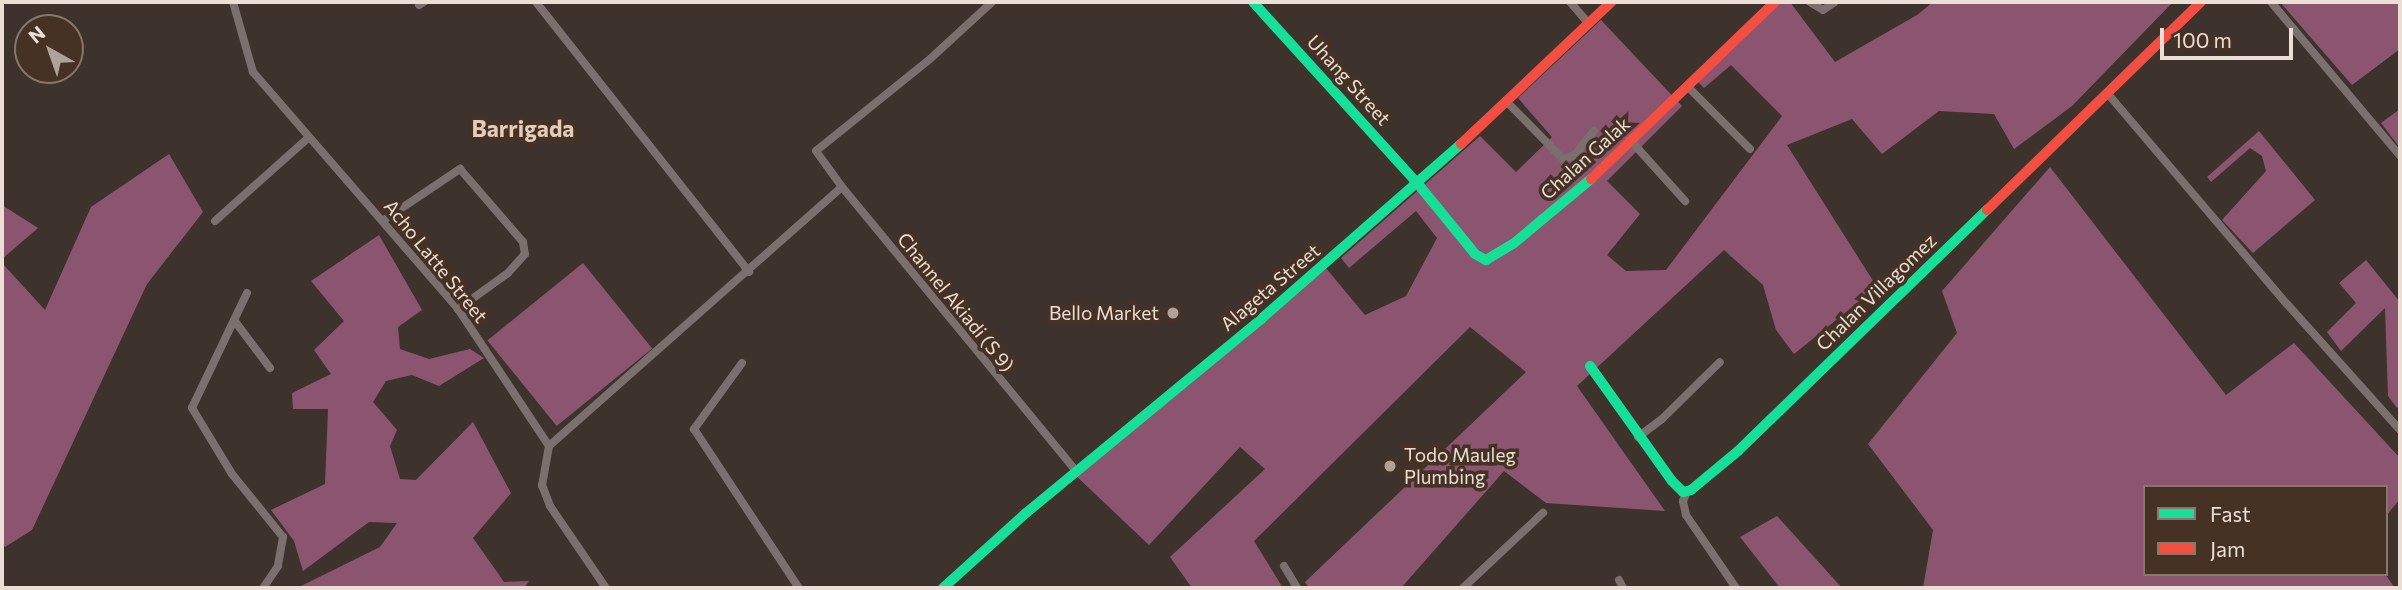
<!DOCTYPE html>
<html>
<head>
<meta charset="utf-8">
<style>
	body { margin:0 }
	#map { position:relative; width:2402px; height:590px; overflow:hidden; background:#3e332c; font-family:Commissioner,sans-serif }
	div>[style] { position:absolute }
	.forest>* { inset:0; background:#8b5570; transform-origin:0 0 }
	.street>* { height:8px; margin:-4px; padding:0 4px; transform-origin:4px; border-radius:4px; background:#7b706e }
	.fast>* { height:10px; margin:-5px; padding:0 5px; transform-origin:5px; border-radius:5px; background:#16e098 }
	.jam>* { height:10px; margin:-5px; padding:0 5px; transform-origin:5px; border-radius:5px; background:#f24e42 }
	.dots>* { width:19px; height:19px; translate:-50% -50%; box-sizing:border-box; border:4px solid #463224; border-radius:50% }
	span { translate:-50% -50%; white-space:nowrap; text-align:center; line-height:1.15; -webkit-text-stroke:7px #463224; paint-order:stroke }
	.street-label { font-size:19px; color:#ebded5 }
	.poi-label { font-size:19px; color:#ebded5 }
	.right { translate:-100% -50%; text-align:right }
	.left { translate:0 -50%; text-align:left }
	.quarter-label { font-size:23px; color:#e5ccba; font-weight:700 }
	.frame { position:absolute; inset:0; border:4px solid #ebded5; pointer-events:none }
	.legend { position:absolute; left:2143px; top:485px; width:245px; height:91px; box-sizing:border-box; background:#463224; border:2px solid #88776b; margin:0; padding:9px 12px; list-style:none; font-size:21px; color:#ebded5 }
	.legend li { display:flex; align-items:center; gap:14px; height:35px }
	.legend b { width:35px; border:2px solid #88776b }
	.north { position:absolute; left:14px; top:14px; width:70px; height:70px; box-sizing:border-box; background:#463224; border:2px solid #88776b; border-radius:50%; rotate:320deg; font-size:19px; font-weight:700; line-height:28px; text-align:center; color:#ebded5 }
	.north::after { content:''; display:block; margin:auto; width:24px; height:32px; background:#aea29a; clip-path:polygon(50% 0,100% 100%,50% 72%,0 100%) }
	.scale { position:absolute; left:2160px; top:28px; width:133px; height:32px; box-sizing:border-box; border:4px solid #ebded5; border-top:0; padding-left:9px; font-size:21px; line-height:24px; white-space:nowrap; color:#ebded5; -webkit-text-stroke:5px #463224; paint-order:stroke }
</style>
</head>
<body>
<div id="map">
	<div class="forest">
		<i style="clip-path:polygon(1781px 2px,1790px 2px,1835px 62px,1917px 15px,1933px 2px,2173px 2px,2072px 106px,2014px 149px,1994px 114px,1939px 111px,1882px 154px,1852px 119px,1787px 145px,1877px 287px,1794px 354px,1776px 330px,1763px 285px,1724px 250px,1577px 386px,1665px 511px,1546px 503px,1504px 471px,1401px 588px,1309px 588px,1305px 582px,1526px 372px,1470px 327px,1254px 541px,1283px 588px,1192px 588px,1170px 557px,1265px 469px,1240px 447px,1149px 545px,1073px 473px,1325px 267px,1365px 315px,1406px 296px,1437px 238px,1416px 211px,1349px 268px,1341px 258px,1480px 136px,1516px 172px,1552px 137px,1518px 98px,1601px 20px,1682px 106px,1607px 181px,1640px 214px,1607px 255px,1626px 271px,1666px 270px,1782px 116px,1731px 65px,1704px 88px,1696px 80px)"></i>
		<i style="clip-path:polygon(2280px 2px,2400px 2px,2400px 49px,2352px 85px)"></i>
		<i style="clip-path:polygon(2400px 109px,2400px 148px,2381px 123px)"></i>
		<i style="clip-path:polygon(2259px 131px,2315px 200px,2253px 253px,2222px 220px,2266px 171px,2262px 156px,2250px 148px,2211px 182px,2207px 177px)"></i>
		<i style="clip-path:polygon(169px 154px,203px 212px,147px 284px,32px 530px,5px 547px,2px 542px,2px 263px,45px 310px,91px 207px)"></i>
		<i style="clip-path:polygon(2050px 167px,2226px 395px,2294px 343px,2400px 458px,2400px 499px,2386px 516px,2386px 487px,2145px 487px,2145px 574px,2385px 574px,2395px 588px,1923px 588px,1933px 530px,1868px 444px,1957px 333px,1942px 291px)"></i>
		<i style="clip-path:polygon(2px 205px,38px 228px,2px 259px)"></i>
		<i style="clip-path:polygon(379px 235px,422px 310px,398px 327px,400px 349px,429px 359px,470px 349px,484px 358px,439px 386px,412px 375px,386px 381px,373px 402px,397px 430px,390px 446px,400px 479px,416px 480px,473px 422px,511px 493px,473px 538px,504px 582px,529px 581px,524px 588px,297px 588px,380px 547px,397px 523px,369px 522px,303px 571px,294px 541px,271px 510px,325px 484px,328px 409px,293px 409px,292px 393px,331px 374px,314px 350px,344px 321px,311px 281px)"></i>
		<i style="clip-path:polygon(2366px 260px,2400px 302px,2400px 405px,2397px 408px,2388px 396px,2385px 308px,2341px 351px,2327px 332px,2356px 303px,2339px 283px)"></i>
		<i style="left:583px;top:263px;width:110px;height:123px;rotate:51deg"></i>
		<i style="clip-path:polygon(1777px 516px,1842px 588px,1780px 588px,1740px 537px)"></i>
	</div>
	<div class="street">
		<i style="left:233px;top:2px;width:73px;rotate:74.1deg"></i>
		<i style="left:253px;top:72px;width:313px;rotate:49.1deg"></i>
		<i style="left:458px;top:309px;width:164px;rotate:56.4deg"></i>
		<i style="left:549px;top:446px;width:40px;rotate:100deg"></i>
		<i style="left:542px;top:485px;width:22px;rotate:69deg"></i>
		<i style="left:550px;top:506px;width:99px;rotate:55.7deg"></i>
		<i style="left:536px;top:2px;width:344px;rotate:51.7deg"></i>
		<i style="left:992px;top:2px;width:84px;rotate:137.4deg"></i>
		<i style="left:930px;top:59px;width:146px;rotate:141.1deg"></i>
		<i style="left:816px;top:151px;width:44px;rotate:54.2deg"></i>
		<i style="left:842px;top:187px;width:368px;rotate:50.5deg"></i>
		<i style="left:1570px;top:2px;width:28px;rotate:49deg"></i>
		<i style="left:1810px;top:2px;width:15px;rotate:32deg"></i>
		<i style="left:1823px;top:10px;width:14px;rotate:-34deg"></i>
		<i style="left:2271px;top:2px;width:201px;rotate:50deg"></i>
		<i style="left:419px;top:5px;width:6px;rotate:-31deg"></i>
		<i style="left:1687px;top:86px;width:89px;rotate:45deg"></i>
		<i style="left:2108px;top:94px;width:276px;rotate:49.6deg"></i>
		<i style="left:2287px;top:304px;width:169px;rotate:48.1deg"></i>
		<i style="left:1506px;top:101px;width:81px;rotate:45.5deg"></i>
		<i style="left:1563px;top:159px;width:13px;rotate:-18deg"></i>
		<i style="left:1575px;top:155px;width:31px;rotate:-52deg"></i>
		<i style="left:1631px;top:141px;width:81px;rotate:48deg"></i>
		<i style="left:384px;top:220px;width:92px;rotate:-33.9deg"></i>
		<i style="left:460px;top:169px;width:96px;rotate:49.2deg"></i>
		<i style="left:523px;top:242px;width:12px;rotate:81deg"></i>
		<i style="left:525px;top:254px;width:25px;rotate:132deg"></i>
		<i style="left:508px;top:273px;width:62px;rotate:144.2deg"></i>
		<i style="left:215px;top:221px;width:125px;rotate:-41.7deg"></i>
		<i style="left:247px;top:293px;width:127px;rotate:115.6deg"></i>
		<i style="left:192px;top:408px;width:77px;rotate:58.8deg"></i>
		<i style="left:232px;top:474px;width:81px;rotate:51deg"></i>
		<i style="left:283px;top:537px;width:29px;rotate:100deg"></i>
		<i style="left:278px;top:566px;width:27px;rotate:124deg"></i>
		<i style="left:234px;top:320px;width:60px;rotate:53.1deg"></i>
		<i style="left:742px;top:363px;width:82px;rotate:126deg"></i>
		<i style="left:694px;top:429px;width:191px;rotate:56.6deg"></i>
		<i style="left:1638px;top:437px;width:30px;rotate:-37deg"></i>
		<i style="left:1662px;top:419px;width:81px;rotate:-44.5deg"></i>
		<i style="left:549px;top:446px;width:391px;rotate:-41.5deg"></i>
		<i style="left:1687px;top:492px;width:10px;rotate:114deg"></i>
		<i style="left:1683px;top:501px;width:14px;rotate:78deg"></i>
		<i style="left:1686px;top:515px;width:88px;rotate:55.6deg"></i>
		<i style="left:1284px;top:566px;width:26px;rotate:59deg"></i>
		<i style="left:1619px;top:580px;width:9px;rotate:63deg"></i>
		<i style="left:1463px;top:588px;width:110px;rotate:-43.2deg"></i>
	</div>
	<div class="fast">
		<i style="left:1253px;top:2px;width:246px;rotate:47.8deg"></i>
		<i style="left:1418px;top:184px;width:90px;rotate:50.8deg"></i>
		<i style="left:1475px;top:254px;width:13px;rotate:29deg"></i>
		<i style="left:1486px;top:260px;width:31px;rotate:-31deg"></i>
		<i style="left:1513px;top:244px;width:102px;rotate:-39.8deg"></i>
		<i style="left:1590px;top:366px;width:141px;rotate:54.5deg"></i>
		<i style="left:1672px;top:481px;width:16px;rotate:45deg"></i>
		<i style="left:1683px;top:492px;width:8px;rotate:-14deg"></i>
		<i style="left:1691px;top:490px;width:61px;rotate:-39.7deg"></i>
		<i style="left:1738px;top:451px;width:347px;rotate:-44.1deg"></i>
		<i style="left:943px;top:588px;width:112px;rotate:-42.1deg"></i>
		<i style="left:1026px;top:513px;width:305px;rotate:-39.5deg"></i>
		<i style="left:1261px;top:319px;width:266px;rotate:-41.2deg"></i>
	</div>
	<div class="jam">
		<i style="left:1461px;top:144px;width:207px;rotate:-43.4deg"></i>
		<i style="left:1591px;top:179px;width:255px;rotate:-43.9deg"></i>
		<i style="left:1987px;top:210px;width:298px;rotate:-44.2deg"></i>
	</div>
	<div class="dots">
		<i style="left:1173px;top:313px;background:#aea29a"></i>
		<i style="left:1390px;top:466px;background:#aea29a"></i>
	</div>
	<div class="street-label">
		<span style="left:1349px;top:80px;rotate:48deg">Uhang Street</span>
		<span style="left:1585px;top:158px;rotate:-42deg">Chalan Galak</span>
		<span style="left:436px;top:261px;rotate:51deg">Acho Latte Street</span>
		<span style="left:1270px;top:287px;rotate:-40deg">Alageta Street</span>
		<span style="left:1876px;top:292px;rotate:-44deg">Chalan Villagomez</span>
		<span style="left:956px;top:302px;rotate:51deg">Channel Akiadi (S 9)</span>
	</div>
	<div class="poi-label">
		<span class="right" style="left:1159px;top:313px">Bello Market</span>
		<span class="left" style="left:1404px;top:466px">Todo Mauleg<br>Plumbing</span>
	</div>
	<div class="quarter-label">
		<span style="left:523px;top:128px">Barrigada</span>
	</div>
	<div class="frame"></div>
	<ul class="legend">
	<li><b style="height:9px;background:#16e098"></b>Fast</li>
	<li><b style="height:9px;background:#f24e42"></b>Jam</li>
	</ul>
	<div class="north">N</div>
	<div class="scale">100 m</div>
</div>
</body>
</html>
